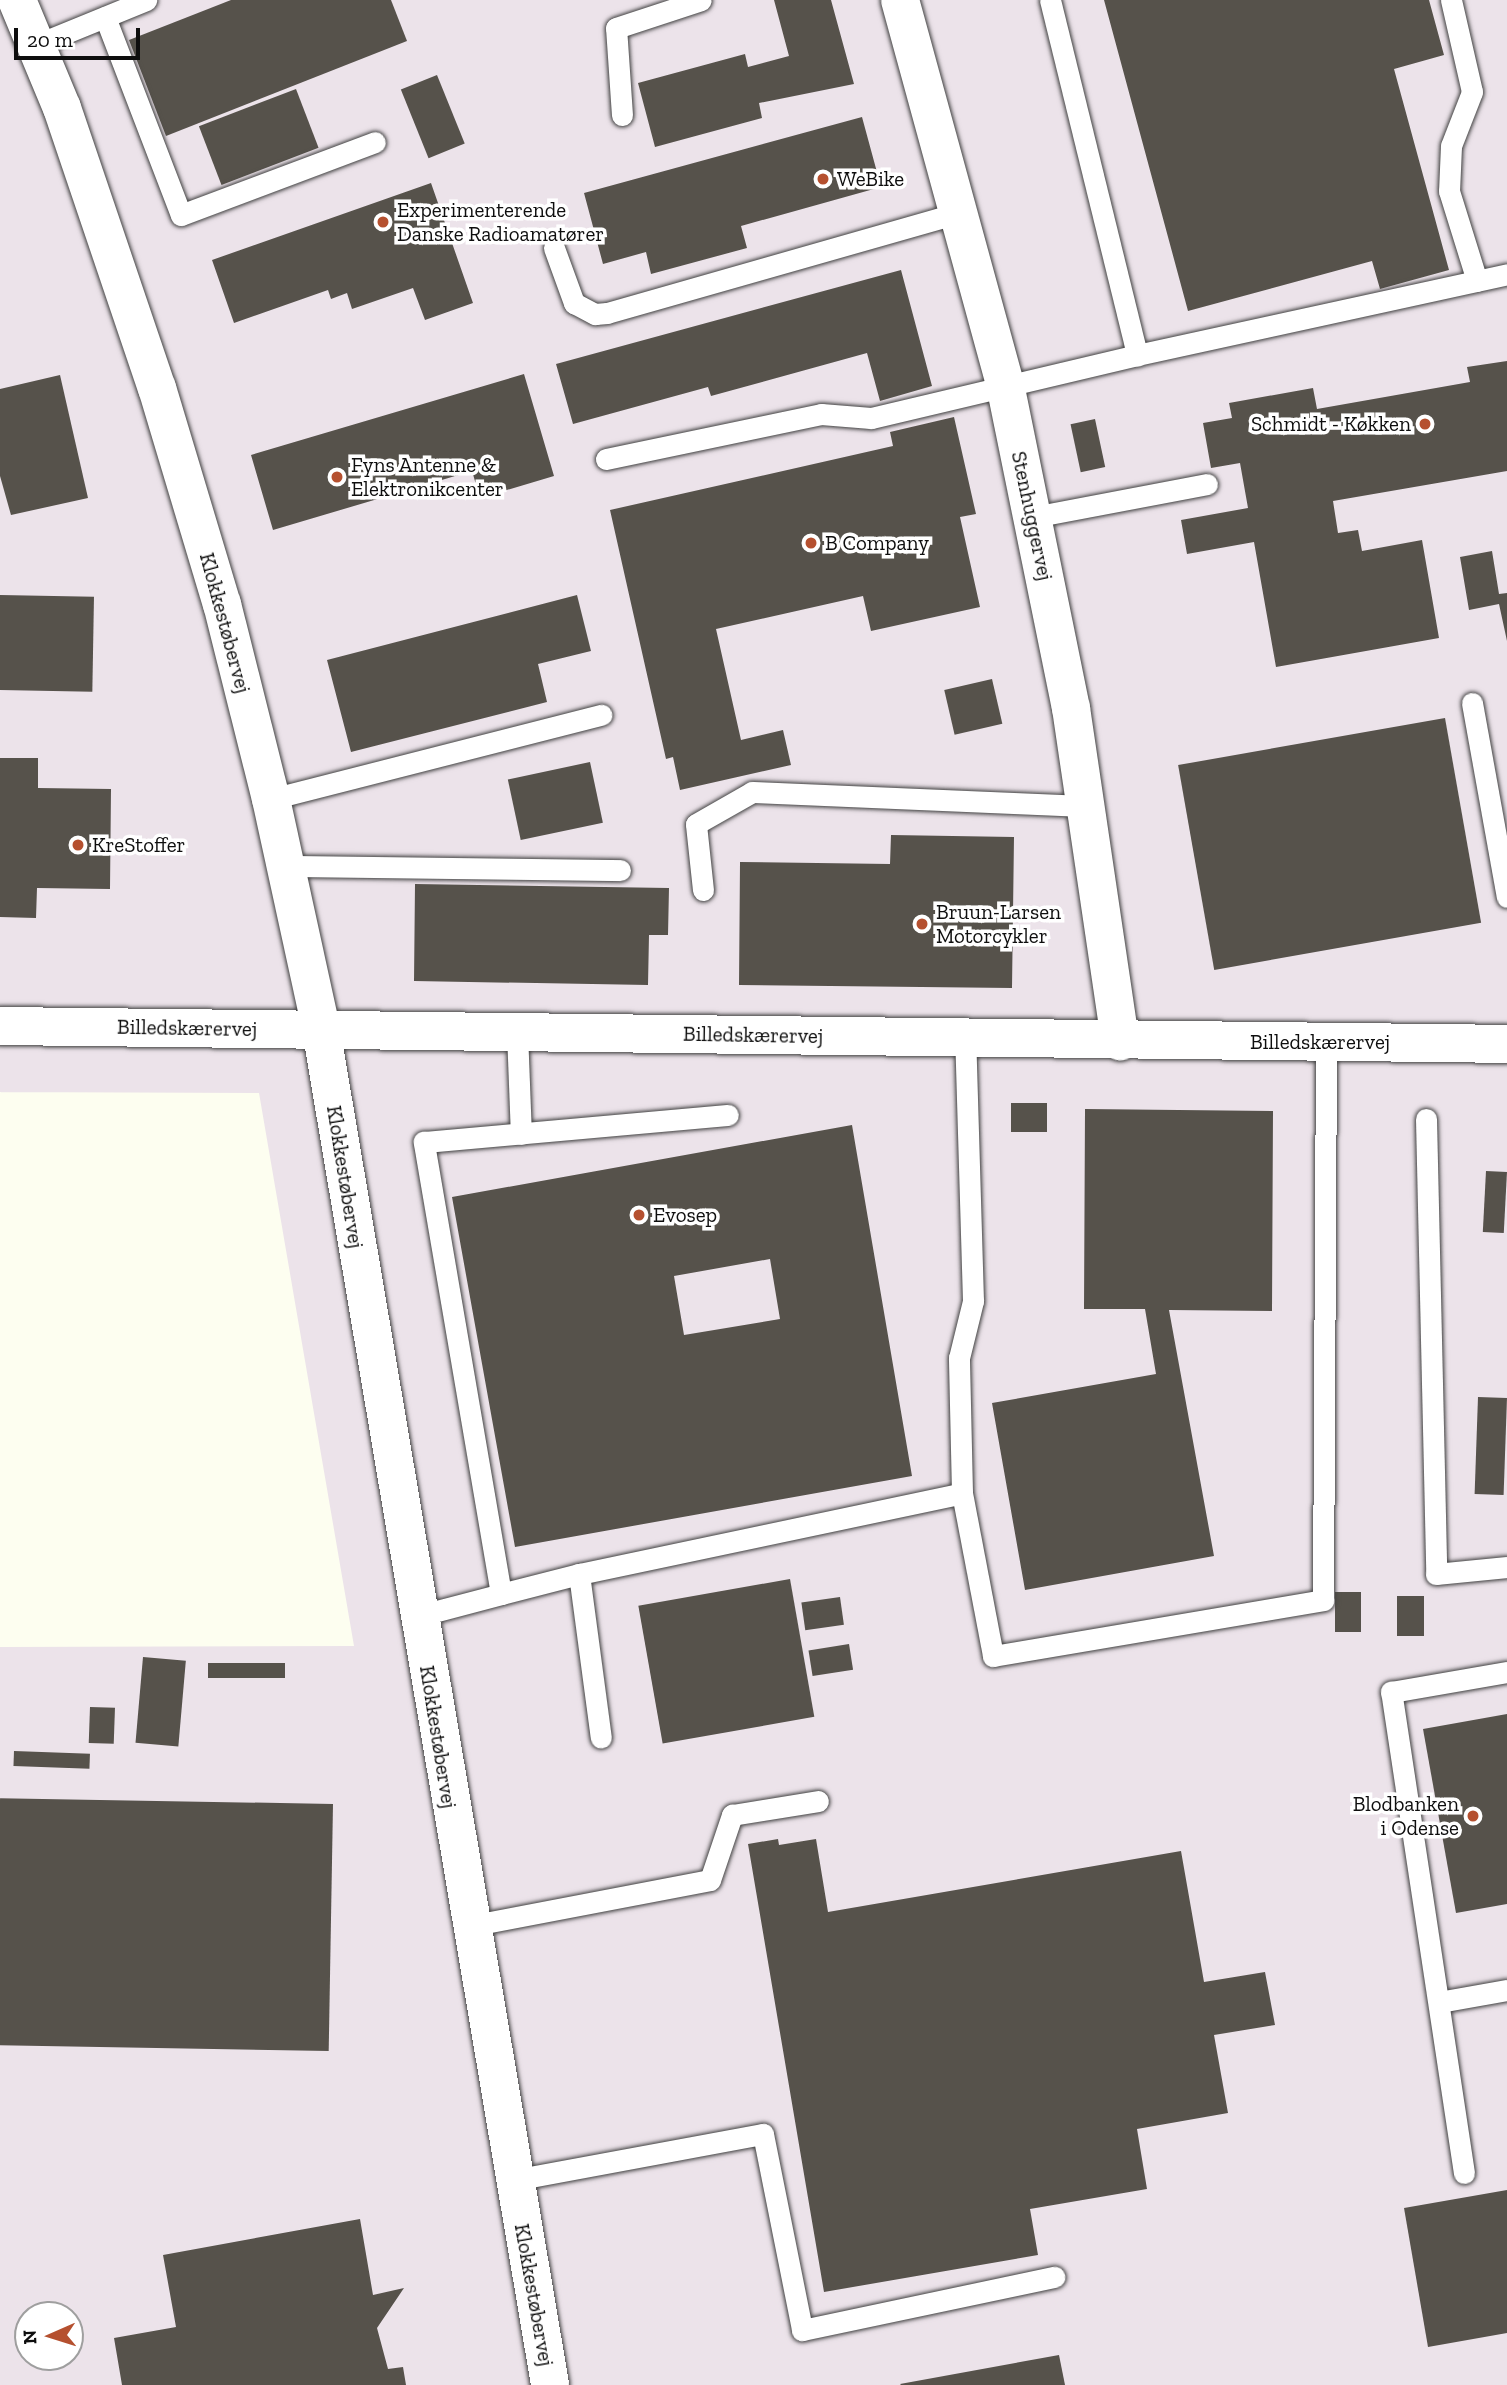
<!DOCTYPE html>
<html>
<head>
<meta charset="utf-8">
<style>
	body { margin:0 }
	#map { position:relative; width:1507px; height:2385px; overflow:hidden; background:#fdfef0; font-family:"Zilla Slab",serif }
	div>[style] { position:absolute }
	.industrial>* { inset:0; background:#ece3ea }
	.building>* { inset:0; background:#56524b; transform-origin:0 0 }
	.roads { filter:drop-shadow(0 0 2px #414141) drop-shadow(0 0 2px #414141) }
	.service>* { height:21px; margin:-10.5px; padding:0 10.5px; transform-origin:10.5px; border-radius:10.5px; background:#fff }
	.tertiary>* { height:38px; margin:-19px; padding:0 19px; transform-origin:19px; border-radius:19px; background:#fff }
	.dots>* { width:19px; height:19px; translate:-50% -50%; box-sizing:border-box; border:4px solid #fff; border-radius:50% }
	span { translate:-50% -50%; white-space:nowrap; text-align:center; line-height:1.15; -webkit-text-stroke:7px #fff; paint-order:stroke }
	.poi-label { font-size:21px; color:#0e0e0e }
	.left { translate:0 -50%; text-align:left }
	.right { translate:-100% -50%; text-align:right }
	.street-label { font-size:21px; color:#0e0e0e }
	.north { position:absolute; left:14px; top:2301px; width:70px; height:70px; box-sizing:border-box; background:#fff; border:2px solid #9f9f9f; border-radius:50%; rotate:267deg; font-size:19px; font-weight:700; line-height:28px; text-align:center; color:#0e0e0e }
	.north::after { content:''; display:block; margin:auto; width:24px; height:32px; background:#b5502f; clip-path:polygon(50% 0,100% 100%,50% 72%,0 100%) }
	.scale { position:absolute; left:14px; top:28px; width:126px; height:32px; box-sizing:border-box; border:4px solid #0e0e0e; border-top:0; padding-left:9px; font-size:21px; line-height:24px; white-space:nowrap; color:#0e0e0e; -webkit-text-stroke:5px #fff; paint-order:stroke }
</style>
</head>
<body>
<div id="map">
	<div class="industrial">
		<i style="clip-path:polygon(evenodd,0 0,1507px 0,1507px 2385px,0 2385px,0 1647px,354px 1646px,259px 1093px,0 1092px,0 0,28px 2315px,70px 2315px,70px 2357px,28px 2357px,28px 2315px)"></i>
	</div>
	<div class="building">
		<i style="clip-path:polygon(231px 0,391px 0,407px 41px,166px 136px,129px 40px)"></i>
		<i style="clip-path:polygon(774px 0,831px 0,854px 84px,759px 103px,762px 118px,655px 147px,638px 83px,745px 54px,748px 67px,789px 56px)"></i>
		<i style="clip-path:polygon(1104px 0,1429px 0,1444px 55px,1394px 69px,1449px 270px,1380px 289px,1372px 261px,1188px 311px)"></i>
		<i style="left:437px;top:75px;width:74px;height:39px;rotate:68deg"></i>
		<i style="left:296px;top:89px;width:63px;height:104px;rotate:69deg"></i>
		<i style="clip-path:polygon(862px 117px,881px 187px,741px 226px,747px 248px,651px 274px,646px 252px,603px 264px,584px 193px)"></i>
		<i style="clip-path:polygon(431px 183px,473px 303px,425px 320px,413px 288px,352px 309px,347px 293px,331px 299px,328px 290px,234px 323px,212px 260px)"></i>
		<i style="clip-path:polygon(901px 270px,932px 386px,880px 401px,867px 353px,711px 396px,708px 387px,573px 424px,556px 364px)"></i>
		<i style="clip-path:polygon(1507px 361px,1507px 471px,1333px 501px,1338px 533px,1358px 530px,1362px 551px,1422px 540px,1439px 638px,1276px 667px,1254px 542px,1187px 554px,1181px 520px,1248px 508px,1240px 463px,1211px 468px,1203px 423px,1232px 418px,1229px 403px,1313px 388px,1317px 409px,1470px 382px,1467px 367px)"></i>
		<i style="clip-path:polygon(524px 374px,554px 476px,480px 498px,472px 471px,273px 530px,251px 455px)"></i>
		<i style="clip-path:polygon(60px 375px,88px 498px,11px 515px,0 476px,0 389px)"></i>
		<i style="clip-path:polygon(954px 417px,976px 514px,960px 517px,980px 607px,871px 631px,863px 596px,716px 629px,741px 740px,783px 730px,791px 765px,680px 790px,673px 757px,666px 759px,610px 510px,893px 446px,890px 432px)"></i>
		<i style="left:1095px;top:419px;width:49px;height:25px;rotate:78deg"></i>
		<i style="clip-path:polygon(1492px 551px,1499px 594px,1507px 593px,1507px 641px,1499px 604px,1469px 610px,1460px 557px)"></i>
		<i style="left:0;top:595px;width:94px;height:95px;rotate:1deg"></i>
		<i style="clip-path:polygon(577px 595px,591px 651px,538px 664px,547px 702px,351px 752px,327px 660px)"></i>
		<i style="left:992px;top:679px;width:46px;height:49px;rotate:77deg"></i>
		<i style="left:1445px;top:718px;width:208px;height:271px;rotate:80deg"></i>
		<i style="clip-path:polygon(0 758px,38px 758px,38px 788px,111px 789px,110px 889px,37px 888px,36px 918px,0 917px)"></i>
		<i style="left:590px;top:762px;width:62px;height:84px;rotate:78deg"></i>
		<i style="clip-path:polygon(891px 835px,1014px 837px,1012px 988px,739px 985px,740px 862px,890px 864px)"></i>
		<i style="clip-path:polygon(415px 884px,669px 888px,668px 935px,649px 935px,648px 985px,414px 981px)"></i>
		<i style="left:1047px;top:1103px;width:29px;height:36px;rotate:90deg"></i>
		<i style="clip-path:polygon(1085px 1109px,1273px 1111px,1272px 1311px,1169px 1310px,1214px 1556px,1025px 1590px,992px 1403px,1156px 1374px,1145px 1309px,1084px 1309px)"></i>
		<i style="clip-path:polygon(evenodd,852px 1125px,912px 1476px,515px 1547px,452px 1197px,852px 1125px,770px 1259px,780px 1319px,684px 1335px,674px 1276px,770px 1259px)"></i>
		<i style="left:1486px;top:1171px;width:21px;height:61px;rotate:3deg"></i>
		<i style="left:1478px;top:1397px;width:29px;height:97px;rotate:2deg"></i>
		<i style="left:790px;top:1579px;width:140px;height:154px;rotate:80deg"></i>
		<i style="left:1335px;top:1592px;width:26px;height:40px"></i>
		<i style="left:1397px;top:1596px;width:27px;height:40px"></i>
		<i style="left:840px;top:1597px;width:28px;height:39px;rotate:82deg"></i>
		<i style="left:849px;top:1644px;width:26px;height:41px;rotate:81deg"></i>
		<i style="left:143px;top:1657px;width:43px;height:86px;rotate:5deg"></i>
		<i style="left:208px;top:1663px;width:77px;height:15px"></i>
		<i style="left:90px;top:1707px;width:25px;height:36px;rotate:2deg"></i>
		<i style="clip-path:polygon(1507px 1714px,1507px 1904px,1456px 1913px,1423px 1729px)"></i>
		<i style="left:14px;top:1751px;width:76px;height:15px;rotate:2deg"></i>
		<i style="left:333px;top:1804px;width:247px;height:333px;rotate:91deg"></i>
		<i style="clip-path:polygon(778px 1839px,779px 1845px,816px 1839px,828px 1912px,1181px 1851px,1204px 1982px,1265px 1972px,1275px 2025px,1214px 2035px,1228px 2113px,1137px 2129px,1147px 2189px,1030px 2209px,1038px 2255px,824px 2292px,748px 1844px)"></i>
		<i style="clip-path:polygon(1507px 2190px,1507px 2333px,1428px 2347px,1404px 2208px)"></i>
		<i style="clip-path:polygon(360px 2219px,373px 2295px,404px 2288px,377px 2328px,388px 2369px,403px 2367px,406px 2385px,122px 2385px,114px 2338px,176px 2327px,163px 2255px)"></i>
		<i style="clip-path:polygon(1059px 2355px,1065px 2385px,901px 2385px,900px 2384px)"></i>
	</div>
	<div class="roads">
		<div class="service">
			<i style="left:1050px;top:0;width:366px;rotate:76.2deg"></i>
			<i style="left:1137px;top:355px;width:379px;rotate:-12.3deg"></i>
			<i style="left:1451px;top:0;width:94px;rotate:77.1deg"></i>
			<i style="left:1472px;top:92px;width:58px;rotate:111.3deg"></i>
			<i style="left:1451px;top:146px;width:45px;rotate:92.5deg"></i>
			<i style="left:1449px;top:191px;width:94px;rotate:72.7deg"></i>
			<i style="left:105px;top:17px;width:212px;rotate:69deg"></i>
			<i style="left:181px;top:215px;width:207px;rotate:-20.6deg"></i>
			<i style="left:36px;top:45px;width:119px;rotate:-22.2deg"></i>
			<i style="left:622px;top:115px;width:87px;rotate:-93.9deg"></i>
			<i style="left:616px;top:28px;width:89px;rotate:-18.2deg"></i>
			<i style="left:554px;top:248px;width:59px;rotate:70deg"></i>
			<i style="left:574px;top:303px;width:24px;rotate:28deg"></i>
			<i style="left:595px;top:314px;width:12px;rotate:-5deg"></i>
			<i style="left:607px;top:313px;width:368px;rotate:-15.9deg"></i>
			<i style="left:606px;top:459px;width:220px;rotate:-11.8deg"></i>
			<i style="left:821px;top:414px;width:50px;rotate:4.6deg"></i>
			<i style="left:871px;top:418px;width:273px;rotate:-13.3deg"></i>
			<i style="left:1033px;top:517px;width:177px;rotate:-10.7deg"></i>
			<i style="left:1472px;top:703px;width:197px;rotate:79.8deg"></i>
			<i style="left:271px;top:799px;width:341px;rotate:-14.3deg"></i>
			<i style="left:285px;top:866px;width:335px;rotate:0.7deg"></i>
			<i style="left:703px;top:890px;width:66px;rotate:-96.1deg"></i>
			<i style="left:696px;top:824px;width:64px;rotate:-29.7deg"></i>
			<i style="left:752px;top:792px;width:334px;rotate:2.4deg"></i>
			<i style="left:517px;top:1032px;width:102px;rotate:87.8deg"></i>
			<i style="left:1426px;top:1119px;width:455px;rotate:88.7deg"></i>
			<i style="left:1436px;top:1574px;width:71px;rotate:-5.6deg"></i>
			<i style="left:962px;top:1493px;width:166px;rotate:79.2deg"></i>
			<i style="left:993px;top:1656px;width:335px;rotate:-9.6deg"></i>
			<i style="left:1323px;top:1600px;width:558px;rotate:-89.69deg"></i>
			<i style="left:579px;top:1574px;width:391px;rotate:-11.9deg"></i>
			<i style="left:962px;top:1493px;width:135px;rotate:-91.3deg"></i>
			<i style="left:959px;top:1358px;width:59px;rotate:-76.2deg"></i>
			<i style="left:973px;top:1301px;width:262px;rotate:-91.7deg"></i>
			<i style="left:501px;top:1594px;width:81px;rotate:-14.4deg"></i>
			<i style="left:579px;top:1574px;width:165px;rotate:82.4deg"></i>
			<i style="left:418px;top:1616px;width:86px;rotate:-14.8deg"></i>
			<i style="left:501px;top:1594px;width:459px;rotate:-99.7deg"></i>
			<i style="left:424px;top:1142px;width:305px;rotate:-5.1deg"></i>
			<i style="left:469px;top:1926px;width:245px;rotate:-10.8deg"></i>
			<i style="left:710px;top:1880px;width:69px;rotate:-71.3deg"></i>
			<i style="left:732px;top:1815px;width:87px;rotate:-9.2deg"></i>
			<i style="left:1439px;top:2002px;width:69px;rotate:-10deg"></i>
			<i style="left:1464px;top:2173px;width:487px;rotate:-98.6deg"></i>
			<i style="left:1391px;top:1692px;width:118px;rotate:-9.8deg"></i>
			<i style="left:514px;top:2180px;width:253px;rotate:-10.5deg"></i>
			<i style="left:763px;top:2134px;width:200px;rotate:78.7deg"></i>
			<i style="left:802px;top:2330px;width:258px;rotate:-11.9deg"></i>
		</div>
		<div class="tertiary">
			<i style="left:17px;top:0;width:117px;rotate:67.4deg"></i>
			<i style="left:62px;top:108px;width:296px;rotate:71.3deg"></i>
			<i style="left:157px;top:388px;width:226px;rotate:73.3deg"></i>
			<i style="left:222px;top:604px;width:201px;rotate:75.9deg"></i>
			<i style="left:271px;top:799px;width:235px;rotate:77.7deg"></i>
			<i style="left:321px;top:1029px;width:1375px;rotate:80.41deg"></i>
			<i style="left:900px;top:0;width:398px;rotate:74.7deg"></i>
			<i style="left:1005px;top:384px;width:331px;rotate:78.5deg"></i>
			<i style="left:1071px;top:708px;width:337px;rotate:81.6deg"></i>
			<i style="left:0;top:1026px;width:1507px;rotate:0.68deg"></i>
		</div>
	</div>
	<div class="dots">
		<i style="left:823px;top:179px;background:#b5502f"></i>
		<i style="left:383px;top:222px;background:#b5502f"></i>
		<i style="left:1425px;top:424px;background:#b5502f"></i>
		<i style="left:337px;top:477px;background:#b5502f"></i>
		<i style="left:811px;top:543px;background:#b5502f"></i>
		<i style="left:78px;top:845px;background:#b5502f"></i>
		<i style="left:922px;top:924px;background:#b5502f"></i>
		<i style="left:639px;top:1215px;background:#b5502f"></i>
		<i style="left:1473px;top:1816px;background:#b5502f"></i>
	</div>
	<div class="poi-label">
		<span class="left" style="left:837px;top:179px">WeBike</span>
		<span class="left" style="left:397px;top:222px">Experimenterende<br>Danske Radioamatører</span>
		<span class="right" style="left:1411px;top:424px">Schmidt - Køkken</span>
		<span class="left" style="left:351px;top:477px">Fyns Antenne &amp;<br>Elektronikcenter</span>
		<span class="left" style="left:825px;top:543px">B Company</span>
		<span class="left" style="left:92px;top:845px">KreStoffer</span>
		<span class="left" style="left:936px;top:924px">Bruun-Larsen<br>Motorcykler</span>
		<span class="left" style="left:653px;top:1215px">Evosep</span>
		<span class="right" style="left:1459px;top:1816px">Blodbanken<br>i Odense</span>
	</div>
	<div class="street-label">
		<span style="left:1032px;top:516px;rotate:78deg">Stenhuggervej</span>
		<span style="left:225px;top:623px;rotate:75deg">Klokkestøbervej</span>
		<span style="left:187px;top:1028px;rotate:1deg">Billedskærervej</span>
		<span style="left:753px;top:1035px;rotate:1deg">Billedskærervej</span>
		<span style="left:1320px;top:1042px">Billedskærervej</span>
		<span style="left:345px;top:1177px;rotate:81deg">Klokkestøbervej</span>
		<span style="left:438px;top:1737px;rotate:81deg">Klokkestøbervej</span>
		<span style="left:534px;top:2295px;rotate:80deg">Klokkestøbervej</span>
	</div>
	<div class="north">N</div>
	<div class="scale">20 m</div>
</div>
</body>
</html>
